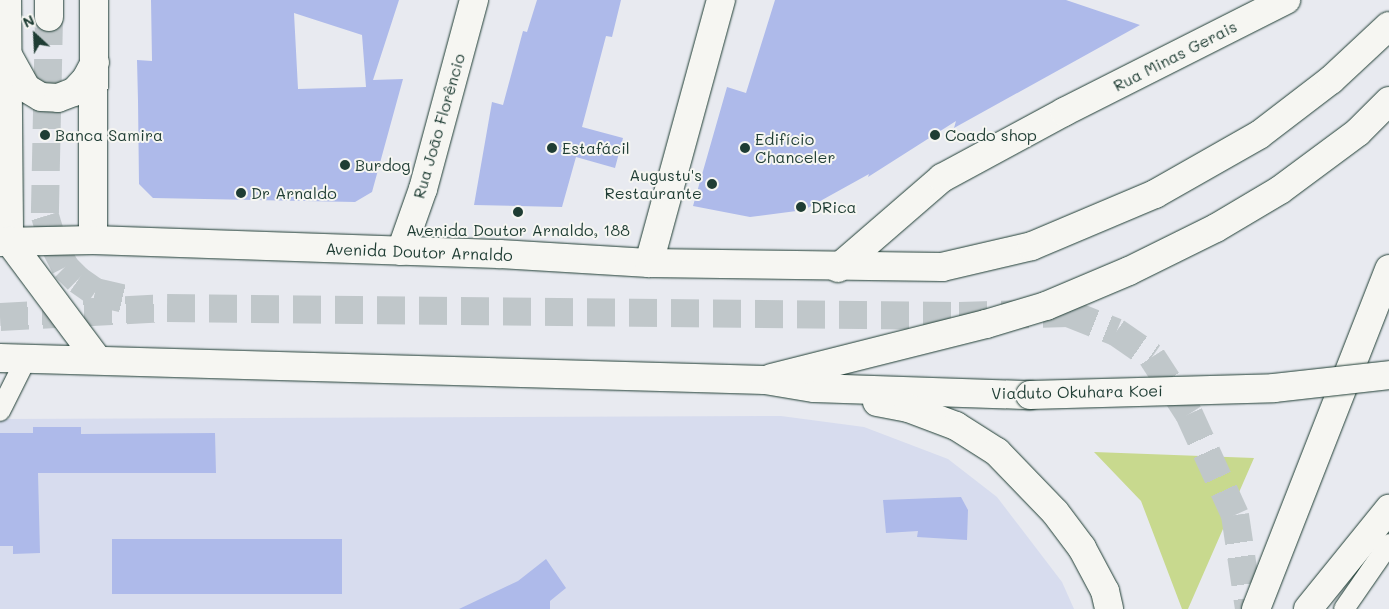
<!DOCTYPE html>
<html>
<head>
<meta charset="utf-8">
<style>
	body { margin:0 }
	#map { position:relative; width:1389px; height:609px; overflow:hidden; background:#e8eaf0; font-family:Mali,sans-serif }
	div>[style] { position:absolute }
	.built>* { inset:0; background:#d7dcee }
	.green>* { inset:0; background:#c8d98e }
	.building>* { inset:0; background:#aebaea; transform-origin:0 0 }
	.primary-tunnel>* { height:28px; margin-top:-14px; transform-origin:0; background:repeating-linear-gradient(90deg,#c0c7ca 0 28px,transparent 0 42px) }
	.roads { filter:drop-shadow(0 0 1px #1f3d34) drop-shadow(0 0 1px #1f3d34) }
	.lane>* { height:20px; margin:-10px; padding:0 10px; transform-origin:10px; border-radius:10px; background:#f6f6f2 }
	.street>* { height:28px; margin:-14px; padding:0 14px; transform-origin:14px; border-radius:14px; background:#f6f6f2 }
	.primary>* { height:28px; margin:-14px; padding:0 14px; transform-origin:14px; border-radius:14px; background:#f6f6f2 }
	.bridges { filter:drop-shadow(0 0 1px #1f3d34) drop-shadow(0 0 1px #1f3d34) }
	.primary-bridge>* { height:28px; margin:-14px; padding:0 14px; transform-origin:14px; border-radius:14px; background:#f6f6f2 }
	.dots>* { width:14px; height:14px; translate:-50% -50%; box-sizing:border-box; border:2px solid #f6f6f2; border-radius:50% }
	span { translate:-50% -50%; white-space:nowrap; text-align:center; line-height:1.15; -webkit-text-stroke:4px #f6f6f2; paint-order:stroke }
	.street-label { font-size:16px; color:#1f3d34 }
	.poi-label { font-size:16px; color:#1f3d34 }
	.left { translate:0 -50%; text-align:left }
	.right { translate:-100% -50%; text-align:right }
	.north { position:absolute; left:10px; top:10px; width:50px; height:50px; -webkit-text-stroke:4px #f6f6f2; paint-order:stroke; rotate:335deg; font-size:14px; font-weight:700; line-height:20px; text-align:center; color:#1f3d34 }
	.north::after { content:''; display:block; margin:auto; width:18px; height:22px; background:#1f3d34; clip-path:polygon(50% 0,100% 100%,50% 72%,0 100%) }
</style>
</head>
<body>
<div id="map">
	<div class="built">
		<i style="clip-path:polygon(781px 416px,864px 427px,948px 459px,997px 497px,1062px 582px,1074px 609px,0 609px,0 419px)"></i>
	</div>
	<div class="green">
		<i style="clip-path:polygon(1094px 452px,1254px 458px,1188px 609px,1182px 609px,1141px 501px)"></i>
	</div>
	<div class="building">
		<i style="clip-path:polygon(evenodd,151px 0,399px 0,373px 80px,403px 79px,372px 192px,355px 202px,153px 198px,139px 184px,138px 101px,137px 60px,152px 61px,151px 0,294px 13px,362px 35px,366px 87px,298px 89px,294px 13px)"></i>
		<i style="clip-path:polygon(537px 0,621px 0,612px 37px,606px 36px,582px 127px,623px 138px,615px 168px,576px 157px,562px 207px,474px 205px,492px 102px,503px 105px,523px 31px,527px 32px)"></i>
		<i style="clip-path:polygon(775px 0,1066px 0,1140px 25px,954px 128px,956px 121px,868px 177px,869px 174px,804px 210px,750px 217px,693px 206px,727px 87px,746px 93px)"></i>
		<i style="clip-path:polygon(33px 427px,81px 427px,81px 434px,215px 433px,216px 473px,38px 473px,40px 553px,13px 554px,13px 546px,0 546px,0 433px,33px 433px)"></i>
		<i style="clip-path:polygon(961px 497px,968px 510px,967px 540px,917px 537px,918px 531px,886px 533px,883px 500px)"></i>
		<i style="left:112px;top:539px;width:230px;height:55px"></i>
		<i style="clip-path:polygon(546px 559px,566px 588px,550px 601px,550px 609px,459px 609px,518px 581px)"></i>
	</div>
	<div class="primary-tunnel">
		<i style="left:49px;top:17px;width:199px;rotate:91.2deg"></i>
		<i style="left:45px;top:216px;width:28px;rotate:73deg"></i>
		<i style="left:53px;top:243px;width:27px;rotate:63deg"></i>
		<i style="left:65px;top:267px;width:18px;rotate:45deg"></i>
		<i style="left:78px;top:280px;width:21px;rotate:35deg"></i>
		<i style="left:95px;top:292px;width:40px;rotate:13deg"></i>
		<i style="left:0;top:317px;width:167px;rotate:-3.1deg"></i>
		<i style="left:167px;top:308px;width:792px;rotate:0.58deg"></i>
		<i style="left:959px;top:316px;width:109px;rotate:-1.6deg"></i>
		<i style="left:1068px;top:313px;width:52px;rotate:21.6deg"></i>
		<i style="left:1116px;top:332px;width:44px;rotate:34.8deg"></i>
		<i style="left:1152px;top:357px;width:68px;rotate:57deg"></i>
		<i style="left:1189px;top:414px;width:111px;rotate:65.5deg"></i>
		<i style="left:1235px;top:515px;width:95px;rotate:81.5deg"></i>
	</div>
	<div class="roads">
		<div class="lane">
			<i style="left:0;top:411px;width:60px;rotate:-63.4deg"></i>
			<i style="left:1344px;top:609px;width:79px;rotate:-55.3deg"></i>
		</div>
		<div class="street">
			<i style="left:401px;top:251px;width:66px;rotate:-70.5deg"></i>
			<i style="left:423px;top:189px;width:196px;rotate:-74.9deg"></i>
			<i style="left:649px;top:263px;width:273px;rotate:-74.7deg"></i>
			<i style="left:838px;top:268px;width:138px;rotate:-40.9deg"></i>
			<i style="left:942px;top:178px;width:139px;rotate:-28.4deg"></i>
			<i style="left:1064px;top:112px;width:249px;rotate:-26.8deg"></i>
		</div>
		<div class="primary">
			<i style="left:7px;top:0;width:241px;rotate:89.5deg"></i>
			<i style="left:9px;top:241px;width:147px;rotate:53.3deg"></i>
			<i style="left:49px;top:0;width:17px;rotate:90deg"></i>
			<i style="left:9px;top:57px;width:35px;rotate:61deg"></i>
			<i style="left:26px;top:88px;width:17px;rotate:31deg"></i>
			<i style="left:41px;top:97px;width:17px;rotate:3deg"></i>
			<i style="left:58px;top:98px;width:17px;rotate:-21deg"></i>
			<i style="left:74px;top:92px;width:18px;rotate:-47deg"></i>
			<i style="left:86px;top:79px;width:19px;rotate:-62deg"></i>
			<i style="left:93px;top:240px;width:240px;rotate:-89.8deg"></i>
			<i style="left:0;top:242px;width:93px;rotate:-1.2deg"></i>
			<i style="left:93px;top:240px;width:407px;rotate:2deg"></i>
			<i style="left:500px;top:254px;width:149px;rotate:3.5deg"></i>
			<i style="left:649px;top:263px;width:293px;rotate:0.8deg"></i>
			<i style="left:942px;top:267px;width:92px;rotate:-13.1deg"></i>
			<i style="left:1032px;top:246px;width:134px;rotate:-22.9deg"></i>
			<i style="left:1155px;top:194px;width:120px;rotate:-29.6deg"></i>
			<i style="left:1259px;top:135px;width:91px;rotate:-37.4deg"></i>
			<i style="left:1331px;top:80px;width:79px;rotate:-43deg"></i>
			<i style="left:0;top:358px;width:765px;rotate:1.65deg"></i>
			<i style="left:765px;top:380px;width:50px;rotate:9.3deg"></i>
			<i style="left:814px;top:388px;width:216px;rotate:1.9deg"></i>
			<i style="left:771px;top:378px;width:222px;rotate:-14.1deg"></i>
			<i style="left:986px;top:324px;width:63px;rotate:-16.7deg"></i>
			<i style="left:1046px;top:306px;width:90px;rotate:-22.9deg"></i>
			<i style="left:1129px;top:271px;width:97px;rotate:-26.3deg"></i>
			<i style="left:1216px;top:228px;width:74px;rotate:-30.7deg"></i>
			<i style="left:1280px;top:190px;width:97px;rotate:-36.6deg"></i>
			<i style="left:1358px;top:132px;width:44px;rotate:-45deg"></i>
			<i style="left:877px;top:402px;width:32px;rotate:11deg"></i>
			<i style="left:908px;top:408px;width:51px;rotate:20.6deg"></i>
			<i style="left:956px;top:426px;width:49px;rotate:32.4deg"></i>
			<i style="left:997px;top:452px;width:83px;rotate:46deg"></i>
			<i style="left:1055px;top:512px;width:45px;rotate:53.1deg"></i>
			<i style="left:1082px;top:548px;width:49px;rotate:61.9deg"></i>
			<i style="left:1105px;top:591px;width:18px;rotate:77deg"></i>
			<i style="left:1256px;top:609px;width:365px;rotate:-68.6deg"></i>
			<i style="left:1308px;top:609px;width:129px;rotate:-51deg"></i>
		</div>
	</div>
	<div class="bridges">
		<div class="primary-bridge">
			<i style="left:1030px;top:395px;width:244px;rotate:-1.6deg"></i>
			<i style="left:1274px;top:388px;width:116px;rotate:-6.4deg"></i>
		</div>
	</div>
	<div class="dots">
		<i style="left:45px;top:135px;background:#1f3d34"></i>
		<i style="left:935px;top:135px;background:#1f3d34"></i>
		<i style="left:552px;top:148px;background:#1f3d34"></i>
		<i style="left:745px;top:148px;background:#1f3d34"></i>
		<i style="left:345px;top:165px;background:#1f3d34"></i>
		<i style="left:712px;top:184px;background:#1f3d34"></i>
		<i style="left:241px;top:193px;background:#1f3d34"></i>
		<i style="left:801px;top:207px;background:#1f3d34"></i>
		<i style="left:518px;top:212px;background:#1f3d34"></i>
	</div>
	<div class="street-label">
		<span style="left:1175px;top:56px;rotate:-27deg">Rua Minas Gerais</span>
		<span style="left:439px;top:126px;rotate:-74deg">Rua João Florêncio</span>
		<span style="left:419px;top:252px;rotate:2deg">Avenida Doutor Arnaldo</span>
		<span style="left:1077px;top:392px;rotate:-1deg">Viaduto Okuhara Koei</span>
	</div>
	<div class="poi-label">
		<span class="left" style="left:55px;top:135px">Banca Samira</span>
		<span class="left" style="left:945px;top:135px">Coado shop</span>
		<span class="left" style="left:755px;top:148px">Edifício<br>Chanceler</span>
		<span class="left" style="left:562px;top:148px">Estafácil</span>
		<span class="left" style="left:355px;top:165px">Burdog</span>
		<span class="right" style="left:702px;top:184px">Augustu's<br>Restaurante</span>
		<span class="left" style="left:251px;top:193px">Dr Arnaldo</span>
		<span class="left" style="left:811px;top:207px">DRica</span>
		<span style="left:518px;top:230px">Avenida Doutor Arnaldo, 188</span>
	</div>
	<div class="north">N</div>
</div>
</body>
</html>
